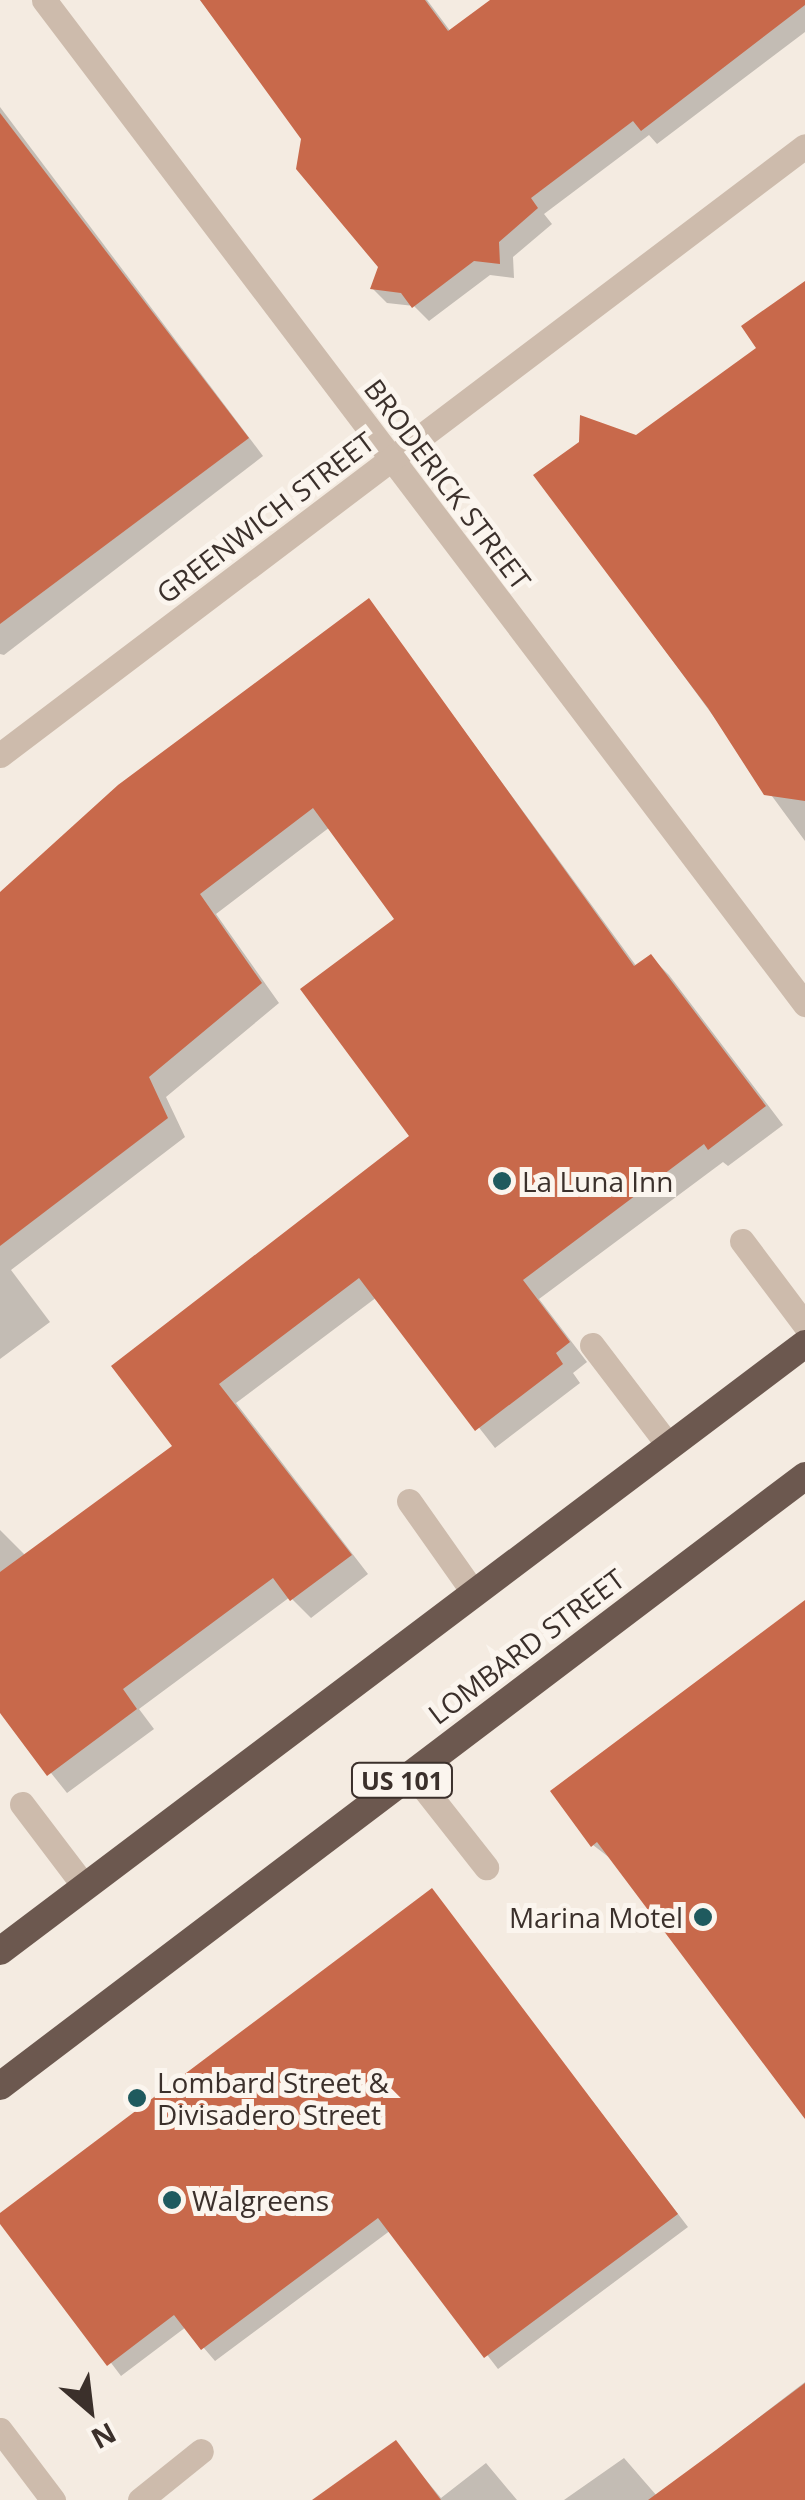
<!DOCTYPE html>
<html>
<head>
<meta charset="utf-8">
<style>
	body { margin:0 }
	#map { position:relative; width:805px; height:2500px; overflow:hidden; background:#f4ebe1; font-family:"Open Sans",sans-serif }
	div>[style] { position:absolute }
	.shadow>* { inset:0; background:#0003 }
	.building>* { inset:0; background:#c8694b }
	.service>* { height:25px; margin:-12.5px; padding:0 12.5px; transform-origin:12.5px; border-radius:12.5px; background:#cdbbac }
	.minor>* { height:25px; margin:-12.5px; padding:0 12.5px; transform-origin:12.5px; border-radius:12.5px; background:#cdbbac }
	.tertiary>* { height:25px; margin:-12.5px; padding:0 12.5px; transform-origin:12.5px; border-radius:12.5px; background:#cdbbac }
	.trunk>* { height:28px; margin:-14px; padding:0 14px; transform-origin:14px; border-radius:14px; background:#6c584f }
	.dots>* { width:28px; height:28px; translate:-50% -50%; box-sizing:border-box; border:5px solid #fbf5ee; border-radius:50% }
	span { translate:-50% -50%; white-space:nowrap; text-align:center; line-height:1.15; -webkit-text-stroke:10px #fbf5ee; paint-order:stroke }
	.shield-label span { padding:2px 8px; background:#fbf5ee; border:2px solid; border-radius:8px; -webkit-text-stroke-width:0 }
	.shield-label { font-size:25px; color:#3b302b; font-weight:700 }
	.street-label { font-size:28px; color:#3b302b }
	.poi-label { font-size:28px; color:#3b302b }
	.left { translate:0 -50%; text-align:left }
	.right { translate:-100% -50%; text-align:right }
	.north { position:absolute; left:40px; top:2360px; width:100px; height:100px; -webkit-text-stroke:8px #fbf5ee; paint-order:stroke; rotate:152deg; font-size:28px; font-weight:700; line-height:40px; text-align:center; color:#3b302b }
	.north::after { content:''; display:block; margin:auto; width:35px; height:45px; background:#3b302b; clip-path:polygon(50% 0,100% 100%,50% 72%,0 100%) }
</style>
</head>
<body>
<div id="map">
	<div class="shadow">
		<i style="clip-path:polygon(200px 0,427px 0,451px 32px,496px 0,805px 0,805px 32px,657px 144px,649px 135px,544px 214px,552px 224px,513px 257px,514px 278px,490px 275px,429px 321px,414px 306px,387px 303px,372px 288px,381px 266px,304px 139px)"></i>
		<i style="clip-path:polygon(0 107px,263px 456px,4px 655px,0 654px)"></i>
		<i style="clip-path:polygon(805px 284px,805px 841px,537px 476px,636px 438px,759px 348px)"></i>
		<i style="clip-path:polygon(369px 601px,637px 967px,651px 957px,669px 975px,783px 1125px,728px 1166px,723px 1162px,539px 1299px,587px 1362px,573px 1373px,580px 1383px,495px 1448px,377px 1297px,236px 1403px,368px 1574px,311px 1618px,290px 1597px,139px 1709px,154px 1729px,67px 1793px,0 1709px,0 1530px,26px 1556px,175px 1446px,115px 1367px,413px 1136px,398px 920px,330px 827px,216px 914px,279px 1003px,166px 1097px,185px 1137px,11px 1270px,50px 1322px,0 1359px,0 895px)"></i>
		<i style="clip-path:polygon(805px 1602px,805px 2115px,615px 1862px,593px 1845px)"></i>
		<i style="clip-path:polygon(432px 1891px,688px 2227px,498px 2369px,391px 2230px,215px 2361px,186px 2327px,121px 2376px,0 2216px)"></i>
		<i style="clip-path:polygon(805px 2382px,805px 2500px,564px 2500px,624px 2458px,657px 2496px)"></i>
		<i style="clip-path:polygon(395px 2443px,441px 2498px,486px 2463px,517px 2500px,314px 2500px)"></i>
	</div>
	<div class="building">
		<i style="clip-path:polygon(200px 0,425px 0,448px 31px,490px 0,805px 0,805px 5px,641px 131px,633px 121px,531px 198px,538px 208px,499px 242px,500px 264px,474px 261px,412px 308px,401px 293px,370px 289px,378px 267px,296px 169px,301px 139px)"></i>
		<i style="clip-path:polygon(0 113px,249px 438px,0 624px)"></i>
		<i style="clip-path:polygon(805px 281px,805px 801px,764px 795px,708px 708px,533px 475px,579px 442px,580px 415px,636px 435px,756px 348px,741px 326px)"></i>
		<i style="clip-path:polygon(369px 598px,634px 966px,651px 954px,766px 1106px,708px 1150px,704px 1144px,523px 1280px,570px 1342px,556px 1353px,563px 1364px,475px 1431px,359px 1278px,219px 1384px,352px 1555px,290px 1601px,273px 1578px,123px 1689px,137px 1709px,47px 1776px,0 1713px,0 1572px,172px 1446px,111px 1366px,409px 1136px,300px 989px,394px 919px,313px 808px,200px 894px,262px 983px,149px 1077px,168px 1118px,0 1246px,0 892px,118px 785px)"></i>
		<i style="clip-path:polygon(805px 1600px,805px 2119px,597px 1842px,591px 1847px,550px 1791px)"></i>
		<i style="clip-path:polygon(432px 1888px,678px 2214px,484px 2358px,378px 2218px,201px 2350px,174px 2315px,107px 2366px,0 2224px,0 2213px)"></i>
		<i style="clip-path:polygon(805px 2383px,805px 2500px,648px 2500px,716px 2450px)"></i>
		<i style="clip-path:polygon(396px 2440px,441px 2500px,312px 2500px)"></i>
	</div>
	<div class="service">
		<i style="left:742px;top:1241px;width:105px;rotate:53.1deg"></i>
		<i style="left:592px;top:1345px;width:127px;rotate:52.7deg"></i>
		<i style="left:409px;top:1501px;width:113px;rotate:54.8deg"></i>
		<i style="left:412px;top:1773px;width:120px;rotate:51.8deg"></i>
		<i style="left:22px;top:1804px;width:104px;rotate:52.8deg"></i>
		<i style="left:140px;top:2500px;width:78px;rotate:-38.8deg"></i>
	</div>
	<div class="minor">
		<i style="left:44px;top:0;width:1260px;rotate:52.84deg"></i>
		<i style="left:0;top:755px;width:1009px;rotate:-37.11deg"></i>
	</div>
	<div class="tertiary">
		<i style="left:0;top:2430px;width:88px;rotate:52.9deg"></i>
	</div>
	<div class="trunk">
		<i style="left:0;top:1951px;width:1008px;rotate:-37.02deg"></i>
		<i style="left:0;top:2086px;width:1010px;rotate:-37.15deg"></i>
	</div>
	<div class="dots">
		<i style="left:502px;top:1181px;background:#1f5a5e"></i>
		<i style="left:703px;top:1917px;background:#1f5a5e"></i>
		<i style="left:137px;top:2098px;background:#1f5a5e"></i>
		<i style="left:172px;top:2200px;background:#1f5a5e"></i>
	</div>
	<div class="shield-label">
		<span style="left:402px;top:1780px">US 101</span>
	</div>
	<div class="street-label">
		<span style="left:448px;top:484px;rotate:53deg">BRODERICK STREET</span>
		<span style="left:265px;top:517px;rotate:-37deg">GREENWICH STREET</span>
		<span style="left:526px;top:1646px;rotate:-37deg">LOMBARD STREET</span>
	</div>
	<div class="poi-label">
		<span class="left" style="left:522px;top:1181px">La Luna Inn</span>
		<span class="right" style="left:683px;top:1917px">Marina Motel</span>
		<span class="left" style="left:157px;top:2098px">Lombard Street &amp;<br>Divisadero Street</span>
		<span class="left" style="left:192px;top:2200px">Walgreens</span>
	</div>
	<div class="north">N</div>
</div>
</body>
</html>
